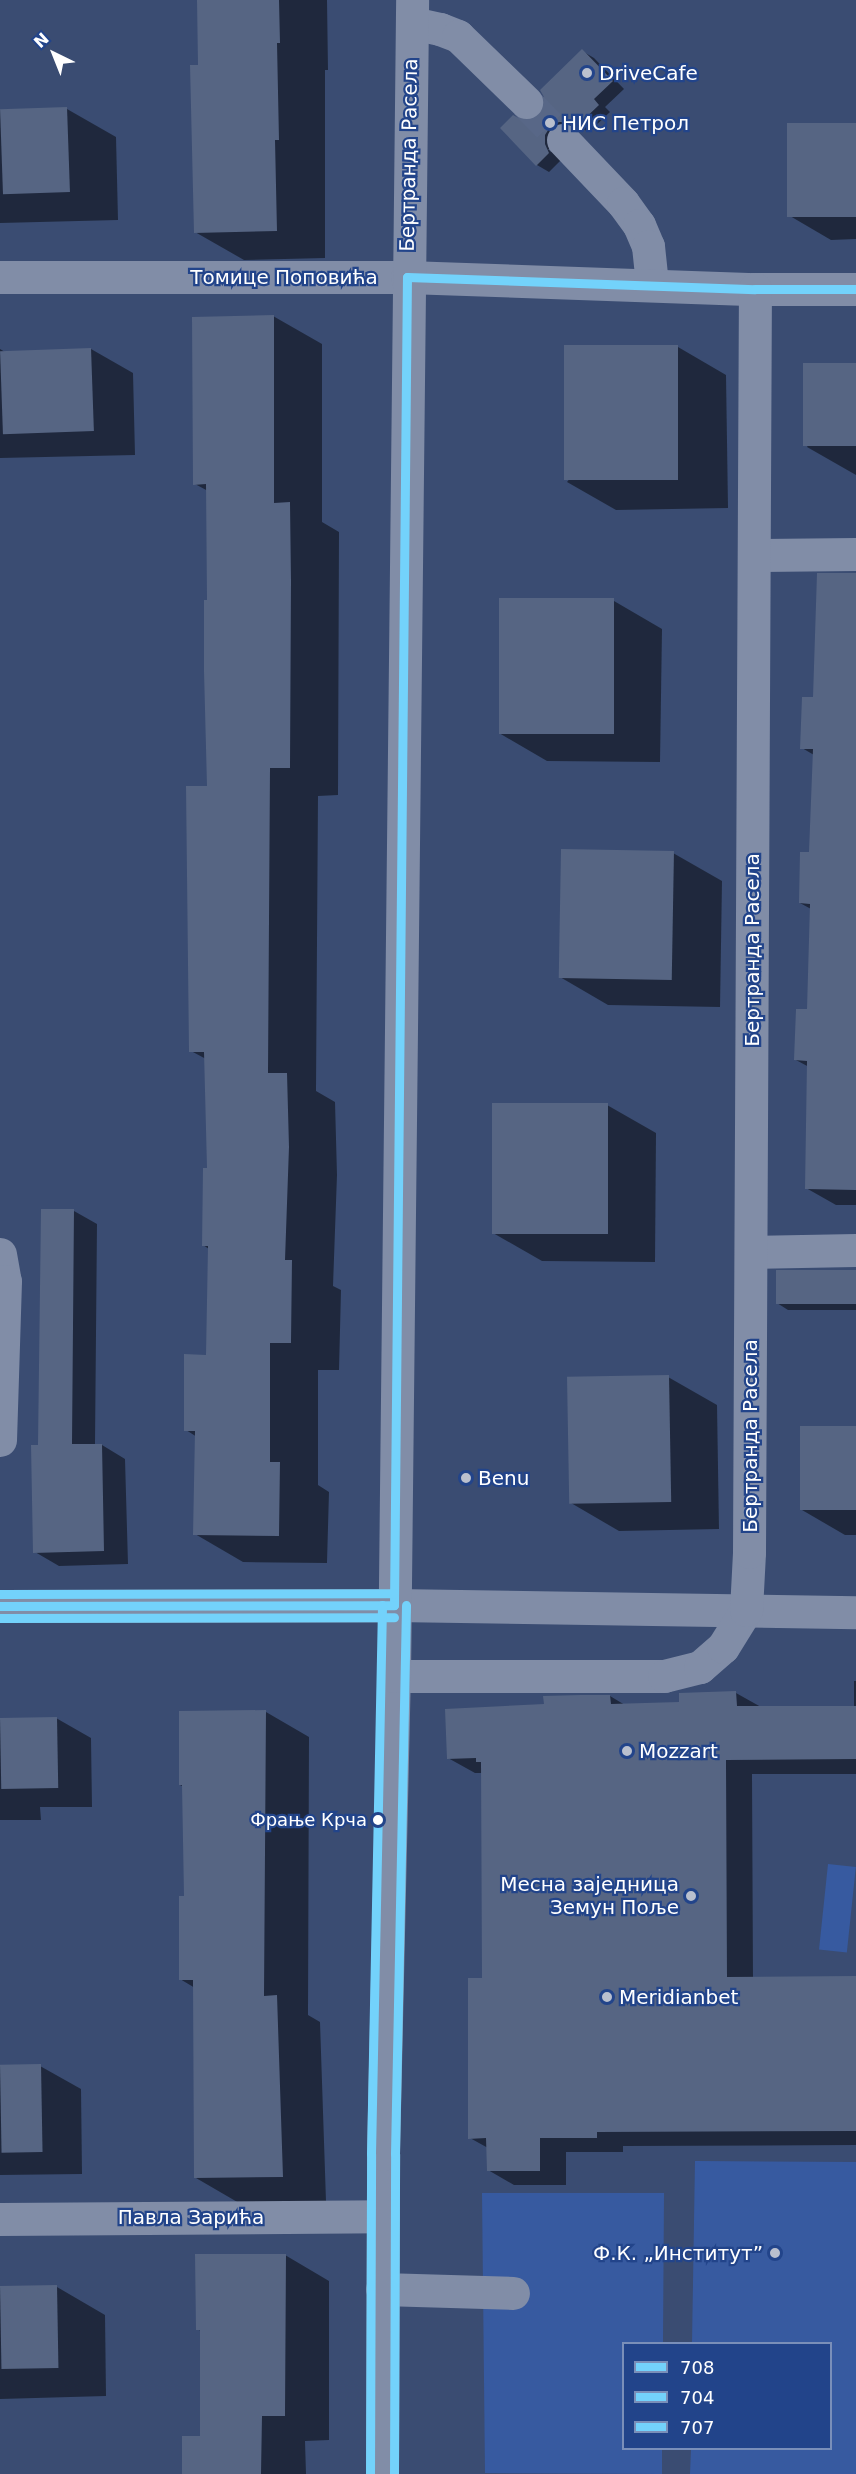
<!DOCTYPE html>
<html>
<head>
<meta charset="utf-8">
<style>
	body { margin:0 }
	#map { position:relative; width:856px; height:2474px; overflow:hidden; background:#3a4c72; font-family:"DejaVu Sans",sans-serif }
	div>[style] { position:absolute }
	.green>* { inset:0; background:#375aa0; transform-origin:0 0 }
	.shadow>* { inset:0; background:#0007 }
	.building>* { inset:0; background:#566583; transform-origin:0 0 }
	.minor-tunnel>* { height:33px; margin-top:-16.5px; transform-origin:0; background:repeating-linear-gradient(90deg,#586787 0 33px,transparent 0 49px) }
	.minor>* { height:33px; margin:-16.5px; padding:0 16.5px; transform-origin:16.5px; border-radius:16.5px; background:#818da7 }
	.bus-1>* { height:9px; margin:-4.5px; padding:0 4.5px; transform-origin:4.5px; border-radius:4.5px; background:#73d2fb }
	.bus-2>* { height:9px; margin:-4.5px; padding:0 4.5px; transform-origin:4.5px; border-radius:4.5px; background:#73d2fb }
	.bus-3>* { height:9px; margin:-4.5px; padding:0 4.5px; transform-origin:4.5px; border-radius:4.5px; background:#73d2fb }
	.dots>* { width:16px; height:16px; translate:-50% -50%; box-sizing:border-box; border:3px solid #22448a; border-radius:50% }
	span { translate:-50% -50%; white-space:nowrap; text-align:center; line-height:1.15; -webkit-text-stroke:4.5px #22448a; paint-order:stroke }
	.bus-label { font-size:18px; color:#fff }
	.right { translate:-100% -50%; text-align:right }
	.poi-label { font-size:20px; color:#fff }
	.left { translate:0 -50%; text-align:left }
	.street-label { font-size:20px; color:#fff }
	.legend { position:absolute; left:622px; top:2342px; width:210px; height:108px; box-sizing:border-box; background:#22448a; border:2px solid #7a8fb9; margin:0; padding:8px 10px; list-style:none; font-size:18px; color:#fff }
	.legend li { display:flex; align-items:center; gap:12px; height:30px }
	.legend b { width:30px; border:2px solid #7a8fb9 }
	.north { position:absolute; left:24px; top:24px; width:60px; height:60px; -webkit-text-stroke:4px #22448a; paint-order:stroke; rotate:317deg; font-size:16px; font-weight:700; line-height:24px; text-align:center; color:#fff }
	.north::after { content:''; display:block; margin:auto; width:21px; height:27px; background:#fff; clip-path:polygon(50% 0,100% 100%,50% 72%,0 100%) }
</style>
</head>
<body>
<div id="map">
	<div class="green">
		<i style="left:828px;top:1864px;width:28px;height:86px;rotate:6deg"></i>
		<i style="clip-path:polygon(695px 2161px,856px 2162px,856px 2474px,690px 2474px,691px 2449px,830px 2448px,830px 2344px,692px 2343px)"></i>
		<i style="clip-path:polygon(482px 2193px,664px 2193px,663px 2343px,624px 2344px,624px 2448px,662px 2449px,662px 2474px,485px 2473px)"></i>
	</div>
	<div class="shadow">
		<i style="clip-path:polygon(198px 0,327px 0,328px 70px,325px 70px,325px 258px,244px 260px,195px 232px,200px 66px)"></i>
		<i style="clip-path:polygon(582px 51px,594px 58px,624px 89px,605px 107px,610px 112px,589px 132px,581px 128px,572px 128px,561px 160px,549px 172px,537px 165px,522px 122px,532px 121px,540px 117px)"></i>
		<i style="clip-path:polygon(67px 109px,116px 137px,118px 220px,0 223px,0 110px)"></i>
		<i style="clip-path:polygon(856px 124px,856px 239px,831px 240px,790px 216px)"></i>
		<i style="clip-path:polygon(273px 316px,322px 344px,322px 522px,339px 532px,338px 795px,318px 796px,316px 1091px,335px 1102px,337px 1175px,333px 1286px,341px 1290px,339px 1370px,318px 1370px,318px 1485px,329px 1492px,327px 1563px,243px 1562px,195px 1534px,197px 1437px,186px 1430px,207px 1356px,209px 1249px,203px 1245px,209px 1169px,206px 1059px,191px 1051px,209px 788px,208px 491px,195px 484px)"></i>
		<i style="clip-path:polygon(678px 347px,726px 375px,728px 508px,616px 510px,567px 482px)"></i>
		<i style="clip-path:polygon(0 349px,5px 352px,91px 349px,133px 373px,135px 455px,0 458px)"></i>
		<i style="clip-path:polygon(856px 364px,856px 475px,807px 447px)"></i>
		<i style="clip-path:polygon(856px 574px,856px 1205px,836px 1205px,806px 1188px,809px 1067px,796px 1060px,808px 1010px,811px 909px,800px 903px,811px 853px,814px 755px,802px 748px,814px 699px)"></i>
		<i style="clip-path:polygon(614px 601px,662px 629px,660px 762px,547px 761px,499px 733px)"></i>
		<i style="clip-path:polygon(673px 853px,722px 881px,720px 1007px,608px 1005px,560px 977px)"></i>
		<i style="clip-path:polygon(607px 1105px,656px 1133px,655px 1262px,542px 1261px,493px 1233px)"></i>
		<i style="clip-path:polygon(74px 1211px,97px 1224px,95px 1445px,102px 1445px,125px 1459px,128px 1564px,59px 1566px,35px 1552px,40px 1446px)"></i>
		<i style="clip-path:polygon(856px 1272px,856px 1310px,788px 1310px,777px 1303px)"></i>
		<i style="clip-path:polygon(668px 1377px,717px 1405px,719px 1529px,619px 1531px,571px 1503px)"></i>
		<i style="clip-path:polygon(856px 1428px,856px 1535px,845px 1535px,802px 1510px)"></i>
		<i style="clip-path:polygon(854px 1681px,856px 1681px,856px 1774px,752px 1774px,753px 1978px,856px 1978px,856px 2145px,623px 2146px,623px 2152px,566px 2152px,566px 2185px,514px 2185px,488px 2170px,488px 2148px,470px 2138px,484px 1980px,482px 1773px,475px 1773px,448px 1758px,545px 1705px,610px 1696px,625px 1705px,681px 1703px,736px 1693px,761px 1707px,854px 1708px)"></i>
		<i style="clip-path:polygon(266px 1712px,309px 1737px,308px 2015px,320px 2022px,326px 2201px,239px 2203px,196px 2178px,195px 1988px,180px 1979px,186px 1898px,184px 1787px,180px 1785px)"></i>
		<i style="clip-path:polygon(56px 1718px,91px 1738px,92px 1807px,40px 1807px,41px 1820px,0 1820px,0 1720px)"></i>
		<i style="clip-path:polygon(0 2066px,40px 2066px,81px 2089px,82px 2174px,0 2175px)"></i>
		<i style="clip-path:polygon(285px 2255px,329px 2281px,329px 2440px,305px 2441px,306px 2474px,183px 2474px,202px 2438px,201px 2331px,197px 2329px)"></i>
		<i style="clip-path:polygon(57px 2287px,105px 2315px,106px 2396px,0 2399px,0 2288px)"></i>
	</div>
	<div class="building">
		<i style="clip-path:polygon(197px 0,279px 0,280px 43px,277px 43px,279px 140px,275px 140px,277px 231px,194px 233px,190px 65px,198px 65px)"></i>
		<i style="clip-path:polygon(582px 49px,613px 81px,594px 99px,599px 105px,576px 127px,568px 122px,559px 122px,550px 127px,545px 135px,545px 144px,549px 153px,536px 166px,500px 128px,513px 115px,522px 120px,532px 120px,539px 115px,544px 106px,544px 97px,540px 90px)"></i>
		<i style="left:67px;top:107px;width:85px;height:67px;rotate:88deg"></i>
		<i style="left:787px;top:123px;width:69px;height:94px"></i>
		<i style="clip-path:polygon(274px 315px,274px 503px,290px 502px,291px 581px,290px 768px,270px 768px,268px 1073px,287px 1073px,289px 1147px,285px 1260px,292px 1260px,291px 1343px,270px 1343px,270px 1462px,280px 1462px,279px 1536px,193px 1535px,195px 1431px,184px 1431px,184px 1354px,206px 1355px,208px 1246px,202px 1246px,203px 1168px,207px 1168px,204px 1052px,189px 1052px,186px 786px,207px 786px,204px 671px,204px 600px,207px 600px,206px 484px,193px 485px,192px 317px)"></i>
		<i style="left:678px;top:345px;width:135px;height:114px;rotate:90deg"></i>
		<i style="left:91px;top:348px;width:83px;height:91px;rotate:88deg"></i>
		<i style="left:856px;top:363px;width:83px;height:53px;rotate:90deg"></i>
		<i style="clip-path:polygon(817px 573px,856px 573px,856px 1190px,805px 1189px,807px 1061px,794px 1060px,796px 1009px,807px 1009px,810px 904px,799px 903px,800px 852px,809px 852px,813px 749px,800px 749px,802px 697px,813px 697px)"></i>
		<i style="left:499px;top:598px;width:115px;height:136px"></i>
		<i style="left:561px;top:849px;width:113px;height:129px;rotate:1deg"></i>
		<i style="left:492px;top:1103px;width:116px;height:131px"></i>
		<i style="clip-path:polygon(41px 1209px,74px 1209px,72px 1444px,102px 1444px,104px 1551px,33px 1553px,31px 1445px,38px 1445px)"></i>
		<i style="left:776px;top:1270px;width:80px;height:34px"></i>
		<i style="left:669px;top:1375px;width:127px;height:102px;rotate:89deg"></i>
		<i style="left:856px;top:1426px;width:84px;height:56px;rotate:90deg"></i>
		<i style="clip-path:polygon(736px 1691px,737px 1706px,856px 1706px,856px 1759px,726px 1760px,727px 1977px,856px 1976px,856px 2131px,597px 2132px,597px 2138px,540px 2138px,540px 2171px,487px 2171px,486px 2138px,468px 2139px,468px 1978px,482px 1978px,481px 1762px,476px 1762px,476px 1758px,447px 1759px,445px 1709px,544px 1704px,543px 1696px,581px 1695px,610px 1695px,611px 1704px,679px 1702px,679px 1693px)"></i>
		<i style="clip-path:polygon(266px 1710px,264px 1996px,277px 1995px,283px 2177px,194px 2178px,193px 1980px,179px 1980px,179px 1896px,184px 1896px,182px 1785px,179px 1785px,179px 1711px)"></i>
		<i style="left:57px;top:1717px;width:71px;height:57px;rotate:89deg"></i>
		<i style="left:41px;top:2064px;width:88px;height:41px;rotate:89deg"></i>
		<i style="clip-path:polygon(195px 2254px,286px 2254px,285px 2416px,262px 2416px,261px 2474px,182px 2474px,182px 2436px,200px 2436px,200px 2330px,196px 2330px)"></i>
		<i style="left:57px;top:2285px;width:83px;height:57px;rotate:89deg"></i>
	</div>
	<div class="minor-tunnel">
		<i style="left:526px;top:102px;width:53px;rotate:45.8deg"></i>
	</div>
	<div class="minor">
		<i style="left:412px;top:23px;width:29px;rotate:12deg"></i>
		<i style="left:440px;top:29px;width:19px;rotate:21deg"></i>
		<i style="left:458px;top:36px;width:95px;rotate:44.1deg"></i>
		<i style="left:563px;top:140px;width:87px;rotate:46.4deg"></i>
		<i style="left:623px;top:203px;width:27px;rotate:54deg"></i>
		<i style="left:639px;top:225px;width:23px;rotate:67deg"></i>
		<i style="left:648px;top:246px;width:39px;rotate:84deg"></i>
		<i style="left:0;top:277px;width:407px"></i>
		<i style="left:407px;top:277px;width:348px;rotate:2deg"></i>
		<i style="left:755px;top:289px;width:101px"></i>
		<i style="left:754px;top:555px;width:102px;rotate:-0.6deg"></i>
		<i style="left:751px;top:1252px;width:105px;rotate:-1.1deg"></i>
		<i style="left:0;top:1254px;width:27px;rotate:80deg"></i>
		<i style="left:5px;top:1281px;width:159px;rotate:91.8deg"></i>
		<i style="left:0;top:1606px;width:394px;rotate:-0.1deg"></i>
		<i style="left:394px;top:1605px;width:462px;rotate:0.9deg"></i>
		<i style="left:394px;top:1676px;width:270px"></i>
		<i style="left:664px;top:1676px;width:37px;rotate:-14deg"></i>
		<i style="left:700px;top:1667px;width:30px;rotate:-41deg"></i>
		<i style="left:723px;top:1647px;width:44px;rotate:-58.1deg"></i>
		<i style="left:746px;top:1610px;width:58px;rotate:-87deg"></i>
		<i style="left:749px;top:1552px;width:1263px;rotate:-89.73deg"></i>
		<i style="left:0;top:2219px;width:383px;rotate:-0.4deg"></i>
		<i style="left:382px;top:2289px;width:131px;rotate:1.7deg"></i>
		<i style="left:382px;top:2474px;width:320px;rotate:-89.8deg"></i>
		<i style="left:383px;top:2154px;width:478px;rotate:-88.7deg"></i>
		<i style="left:394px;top:1676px;width:1676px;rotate:-89.38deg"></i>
	</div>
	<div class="bus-1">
		<i style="left:407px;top:277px;width:348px;rotate:2deg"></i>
		<i style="left:755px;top:289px;width:101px"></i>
		<i style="left:394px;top:1605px;width:1328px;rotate:-89.44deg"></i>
		<i style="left:0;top:1606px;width:394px;rotate:-0.1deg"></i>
	</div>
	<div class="bus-2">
		<i style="left:0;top:1618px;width:394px;rotate:-0.1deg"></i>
		<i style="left:394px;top:2474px;width:320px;rotate:-89.8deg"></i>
		<i style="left:395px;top:2154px;width:549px;rotate:-88.85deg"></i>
	</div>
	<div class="bus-3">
		<i style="left:0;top:1594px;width:394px;rotate:-0.1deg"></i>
		<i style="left:370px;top:2474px;width:320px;rotate:-89.8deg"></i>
		<i style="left:371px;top:2154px;width:549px;rotate:-88.85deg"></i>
	</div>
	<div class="dots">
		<i style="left:587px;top:73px;background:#bac0ce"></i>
		<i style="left:550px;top:123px;background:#bac0ce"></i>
		<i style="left:466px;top:1478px;background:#bac0ce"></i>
		<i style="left:627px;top:1751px;background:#bac0ce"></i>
		<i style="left:378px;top:1820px;background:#fff"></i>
		<i style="left:691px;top:1896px;background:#bac0ce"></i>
		<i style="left:607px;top:1997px;background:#bac0ce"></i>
		<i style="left:775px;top:2253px;background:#bac0ce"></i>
	</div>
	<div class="bus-label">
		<span class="right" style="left:367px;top:1820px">Фрање Крча</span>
	</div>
	<div class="poi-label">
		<span class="left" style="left:599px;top:73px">DriveCafe</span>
		<span class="left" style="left:562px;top:123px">НИС Петрол</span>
		<span class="left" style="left:478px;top:1478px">Benu</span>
		<span class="left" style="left:639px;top:1751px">Mozzart</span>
		<span class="right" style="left:679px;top:1896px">Месна заједница<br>Земун Поље</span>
		<span class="left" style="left:619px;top:1997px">Meridianbet</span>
		<span class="right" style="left:763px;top:2253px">Ф.К. „Институт”</span>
	</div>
	<div class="street-label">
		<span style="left:409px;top:155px;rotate:-89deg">Бертранда Расела</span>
		<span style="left:284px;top:277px">Томице Поповића</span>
		<span style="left:752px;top:950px;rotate:-90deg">Бертранда Расела</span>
		<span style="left:750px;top:1436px;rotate:-90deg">Бертранда Расела</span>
		<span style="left:191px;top:2217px">Павла Зарића</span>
	</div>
	<ul class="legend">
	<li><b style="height:8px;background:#73d2fb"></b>708</li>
	<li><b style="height:8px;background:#73d2fb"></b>704</li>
	<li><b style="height:8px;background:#73d2fb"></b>707</li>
	</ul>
	<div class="north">N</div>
</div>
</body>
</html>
